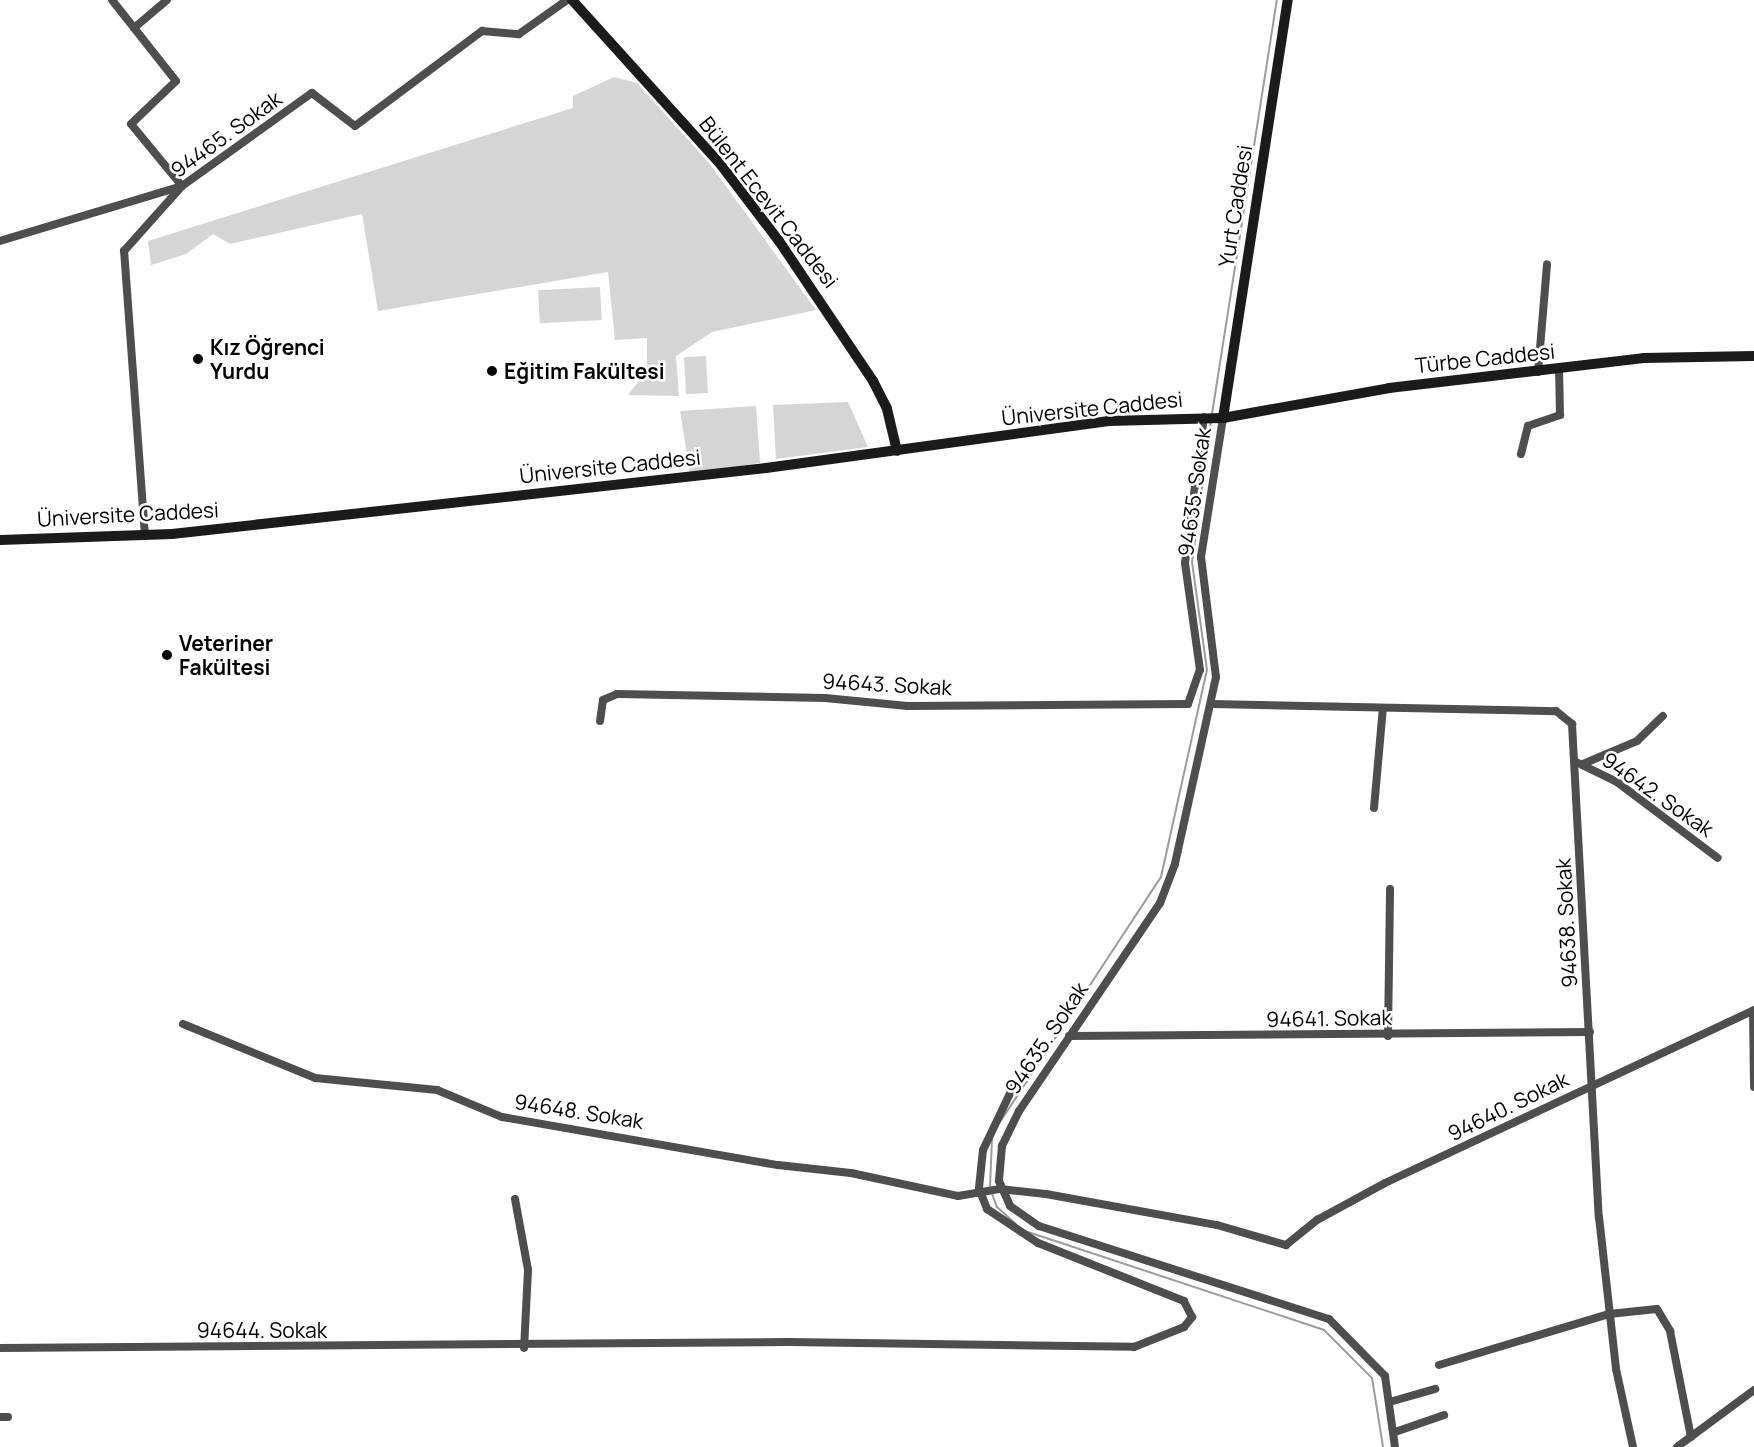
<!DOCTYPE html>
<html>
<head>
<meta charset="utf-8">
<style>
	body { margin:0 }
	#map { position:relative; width:1754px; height:1447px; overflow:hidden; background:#fff; font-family:Manrope,sans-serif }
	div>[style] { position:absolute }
	.green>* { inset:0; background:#d5d5d5; transform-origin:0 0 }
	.stream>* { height:2px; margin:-1px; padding:0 1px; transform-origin:1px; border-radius:1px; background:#9c9c9c }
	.street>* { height:8px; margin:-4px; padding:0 4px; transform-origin:4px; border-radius:4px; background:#4e4e4e }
	.secondary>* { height:10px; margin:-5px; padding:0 5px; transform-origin:5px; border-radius:5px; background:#1b1b1b }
	.dots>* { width:16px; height:16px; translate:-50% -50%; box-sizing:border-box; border:3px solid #fff; border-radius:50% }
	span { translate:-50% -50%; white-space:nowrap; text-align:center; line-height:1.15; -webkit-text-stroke:5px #fff; paint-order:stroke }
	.street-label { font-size:21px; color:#000 }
	.poi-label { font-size:21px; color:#000; font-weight:700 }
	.left { translate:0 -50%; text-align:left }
</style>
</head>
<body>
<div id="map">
	<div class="green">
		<i style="clip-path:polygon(614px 77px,637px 83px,709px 163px,816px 310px,712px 332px,676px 356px,679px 396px,628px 395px,647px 371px,647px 338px,615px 340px,608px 272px,378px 311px,362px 214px,230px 244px,213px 234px,186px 254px,151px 265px,148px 241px,573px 108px,573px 96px)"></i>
		<i style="left:600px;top:287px;width:33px;height:62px;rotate:87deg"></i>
		<i style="left:706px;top:356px;width:37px;height:22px;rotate:87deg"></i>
		<i style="clip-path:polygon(848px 402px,868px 447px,776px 459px,773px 405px)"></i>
		<i style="clip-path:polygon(756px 406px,760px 463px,690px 474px,680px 411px)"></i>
	</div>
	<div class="stream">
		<i style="left:1212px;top:414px;width:419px;rotate:-81.1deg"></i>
		<i style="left:1000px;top:1122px;width:293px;rotate:-56.7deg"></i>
		<i style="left:1161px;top:877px;width:212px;rotate:-77.5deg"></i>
		<i style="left:1207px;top:670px;width:109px;rotate:-97.9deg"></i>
		<i style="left:1192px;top:562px;width:141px;rotate:-82.3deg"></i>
		<i style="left:992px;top:1138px;width:50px;rotate:92.3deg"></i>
		<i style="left:990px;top:1188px;width:20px;rotate:70deg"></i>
		<i style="left:997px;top:1207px;width:25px;rotate:42deg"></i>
		<i style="left:1028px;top:1232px;width:312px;rotate:18.3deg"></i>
		<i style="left:1324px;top:1330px;width:68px;rotate:45deg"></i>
		<i style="left:1372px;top:1378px;width:70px;rotate:80.9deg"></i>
	</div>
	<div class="street">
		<i style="left:134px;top:28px;width:43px;rotate:-40.3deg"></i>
		<i style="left:0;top:241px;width:190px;rotate:-16.8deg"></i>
		<i style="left:182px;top:186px;width:80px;rotate:-129.4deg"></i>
		<i style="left:131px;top:124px;width:62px;rotate:-43.7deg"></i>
		<i style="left:176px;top:81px;width:103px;rotate:-128.3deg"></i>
		<i style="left:1538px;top:372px;width:108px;rotate:-85.2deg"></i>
		<i style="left:1223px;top:418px;width:141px;rotate:99deg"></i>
		<i style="left:1201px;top:557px;width:121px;rotate:82.9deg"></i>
		<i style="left:1216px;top:677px;width:191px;rotate:102.4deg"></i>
		<i style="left:1175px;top:864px;width:42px;rotate:111deg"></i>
		<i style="left:1160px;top:903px;width:251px;rotate:124.1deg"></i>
		<i style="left:1019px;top:1111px;width:39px;rotate:116deg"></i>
		<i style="left:1002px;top:1146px;width:35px;rotate:95deg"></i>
		<i style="left:999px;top:1181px;width:27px;rotate:66deg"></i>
		<i style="left:1010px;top:1206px;width:35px;rotate:35deg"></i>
		<i style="left:1039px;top:1226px;width:305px;rotate:17.8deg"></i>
		<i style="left:1329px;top:1319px;width:80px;rotate:45.5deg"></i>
		<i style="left:1385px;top:1376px;width:72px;rotate:82deg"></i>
		<i style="left:1521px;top:454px;width:29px;rotate:-76deg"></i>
		<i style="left:1528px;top:426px;width:34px;rotate:-19deg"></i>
		<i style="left:1560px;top:415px;width:46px;rotate:-91.2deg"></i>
		<i style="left:145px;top:536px;width:286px;rotate:-94.2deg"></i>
		<i style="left:124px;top:251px;width:87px;rotate:-48.3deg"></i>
		<i style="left:182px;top:186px;width:160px;rotate:-35.6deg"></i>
		<i style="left:312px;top:93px;width:54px;rotate:37.5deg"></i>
		<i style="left:355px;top:126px;width:159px;rotate:-36.8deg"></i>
		<i style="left:482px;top:31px;width:37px;rotate:5deg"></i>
		<i style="left:519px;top:34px;width:59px;rotate:-35.3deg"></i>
		<i style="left:1212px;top:704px;width:344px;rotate:1.2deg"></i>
		<i style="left:1556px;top:711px;width:21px;rotate:39deg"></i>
		<i style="left:1572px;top:724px;width:494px;rotate:86.9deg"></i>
		<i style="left:1599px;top:1217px;width:153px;rotate:83.6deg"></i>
		<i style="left:1616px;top:1369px;width:80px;rotate:77.7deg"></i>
		<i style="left:600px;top:721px;width:21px;rotate:-82deg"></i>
		<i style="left:603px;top:700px;width:15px;rotate:-23deg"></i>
		<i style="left:617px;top:694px;width:208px;rotate:1.1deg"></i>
		<i style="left:825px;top:698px;width:83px;rotate:5.5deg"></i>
		<i style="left:908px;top:706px;width:280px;rotate:-0.4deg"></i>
		<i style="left:1188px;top:704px;width:36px;rotate:-71deg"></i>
		<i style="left:1200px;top:670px;width:108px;rotate:-98deg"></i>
		<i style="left:1185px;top:563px;width:147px;rotate:-82.6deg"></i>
		<i style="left:1576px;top:762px;width:46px;rotate:26deg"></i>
		<i style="left:1617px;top:782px;width:126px;rotate:37deg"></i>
		<i style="left:1583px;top:764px;width:59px;rotate:-23.1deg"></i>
		<i style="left:1637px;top:741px;width:36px;rotate:-44deg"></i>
		<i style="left:1374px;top:808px;width:100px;rotate:-84.9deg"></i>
		<i style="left:1753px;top:1011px;width:76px;rotate:89.2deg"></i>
		<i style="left:183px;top:1024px;width:143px;rotate:22.2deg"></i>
		<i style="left:315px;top:1078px;width:123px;rotate:5.6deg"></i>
		<i style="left:437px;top:1090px;width:70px;rotate:22.6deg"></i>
		<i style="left:502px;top:1117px;width:280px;rotate:9.9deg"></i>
		<i style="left:778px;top:1165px;width:73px;rotate:6.3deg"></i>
		<i style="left:851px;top:1173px;width:109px;rotate:12.1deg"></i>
		<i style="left:958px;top:1196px;width:43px;rotate:-9.5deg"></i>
		<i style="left:1000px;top:1189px;width:46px;rotate:6.2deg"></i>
		<i style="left:1046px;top:1194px;width:174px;rotate:10.3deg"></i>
		<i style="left:1217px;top:1225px;width:72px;rotate:16.2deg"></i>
		<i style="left:1286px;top:1245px;width:40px;rotate:-39deg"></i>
		<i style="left:1317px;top:1220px;width:77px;rotate:-28.6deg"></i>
		<i style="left:1385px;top:1183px;width:408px;rotate:-25.1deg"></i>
		<i style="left:1069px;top:1036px;width:521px;rotate:-0.44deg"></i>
		<i style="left:1388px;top:1036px;width:147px;rotate:-89.2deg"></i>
		<i style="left:515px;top:1199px;width:72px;rotate:79.6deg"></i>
		<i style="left:528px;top:1270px;width:78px;rotate:92.9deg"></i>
		<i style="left:0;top:1348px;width:789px;rotate:-0.44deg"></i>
		<i style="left:789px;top:1342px;width:345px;rotate:0.8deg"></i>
		<i style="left:1134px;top:1347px;width:54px;rotate:-21.8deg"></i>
		<i style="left:1184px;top:1327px;width:13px;rotate:-51deg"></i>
		<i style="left:1192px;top:1317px;width:18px;rotate:-117deg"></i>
		<i style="left:1184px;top:1301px;width:157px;rotate:-158.3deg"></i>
		<i style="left:1038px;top:1243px;width:61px;rotate:-146.3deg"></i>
		<i style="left:987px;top:1209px;width:22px;rotate:-111deg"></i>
		<i style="left:979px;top:1188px;width:38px;rotate:-84deg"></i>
		<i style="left:983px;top:1150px;width:74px;rotate:-64.5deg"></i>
		<i style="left:1439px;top:1365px;width:177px;rotate:-16.7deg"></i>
		<i style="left:1609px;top:1314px;width:48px;rotate:-5.9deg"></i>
		<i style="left:1657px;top:1309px;width:26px;rotate:59deg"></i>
		<i style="left:1670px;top:1331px;width:108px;rotate:78.8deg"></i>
		<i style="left:1393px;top:1401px;width:44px;rotate:-15.9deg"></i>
		<i style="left:0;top:1417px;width:8px"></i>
		<i style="left:1395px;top:1432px;width:52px;rotate:-19.1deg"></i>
		<i style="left:1677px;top:1447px;width:96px;rotate:-36.5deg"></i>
	</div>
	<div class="secondary">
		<i style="left:572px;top:0;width:222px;rotate:47.9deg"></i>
		<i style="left:721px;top:165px;width:96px;rotate:52.7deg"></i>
		<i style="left:779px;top:241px;width:169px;rotate:56.1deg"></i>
		<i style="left:873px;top:381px;width:31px;rotate:63deg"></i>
		<i style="left:887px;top:409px;width:43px;rotate:76.6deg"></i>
		<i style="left:1223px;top:418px;width:423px;rotate:-81.2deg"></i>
		<i style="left:0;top:540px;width:172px;rotate:-2deg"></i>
		<i style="left:172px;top:534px;width:598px;rotate:-6.34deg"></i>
		<i style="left:766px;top:468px;width:346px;rotate:-7.8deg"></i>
		<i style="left:1109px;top:421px;width:114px;rotate:-1.5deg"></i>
		<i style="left:1223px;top:418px;width:169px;rotate:-10.2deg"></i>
		<i style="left:1389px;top:388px;width:256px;rotate:-6.7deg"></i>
		<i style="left:1643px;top:358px;width:111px;rotate:-1deg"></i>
	</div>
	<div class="dots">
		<i style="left:198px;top:359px;background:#000"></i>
		<i style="left:492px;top:371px;background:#000"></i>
		<i style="left:167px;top:655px;background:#000"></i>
	</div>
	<div class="street-label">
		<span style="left:226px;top:134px;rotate:-36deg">94465. Sokak</span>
		<span style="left:769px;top:202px;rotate:52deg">Bülent Ecevit Caddesi</span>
		<span style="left:1235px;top:206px;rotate:-81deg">Yurt Caddesi</span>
		<span style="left:1485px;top:358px;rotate:-6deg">Türbe Caddesi</span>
		<span style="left:1092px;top:408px;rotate:-6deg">Üniversite Caddesi</span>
		<span style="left:610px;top:466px;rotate:-6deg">Üniversite Caddesi</span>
		<span style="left:1194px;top:492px;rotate:-82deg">94635. Sokak</span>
		<span style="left:128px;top:514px;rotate:-3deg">Üniversite Caddesi</span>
		<span style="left:887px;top:684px;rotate:3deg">94643. Sokak</span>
		<span style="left:1658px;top:794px;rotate:35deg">94642. Sokak</span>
		<span style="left:1566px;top:923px;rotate:-93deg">94638. Sokak</span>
		<span style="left:1329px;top:1018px;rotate:-1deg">94641. Sokak</span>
		<span style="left:1046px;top:1038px;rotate:-56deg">94635. Sokak</span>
		<span style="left:1508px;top:1106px;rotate:-26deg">94640. Sokak</span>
		<span style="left:579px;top:1111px;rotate:9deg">94648. Sokak</span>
		<span style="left:262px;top:1330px">94644. Sokak</span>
	</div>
	<div class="poi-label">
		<span class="left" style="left:210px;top:359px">Kız Öğrenci<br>Yurdu</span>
		<span class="left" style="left:504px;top:371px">Eğitim Fakültesi</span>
		<span class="left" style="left:179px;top:655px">Veteriner<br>Fakültesi</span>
	</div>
</div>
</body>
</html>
